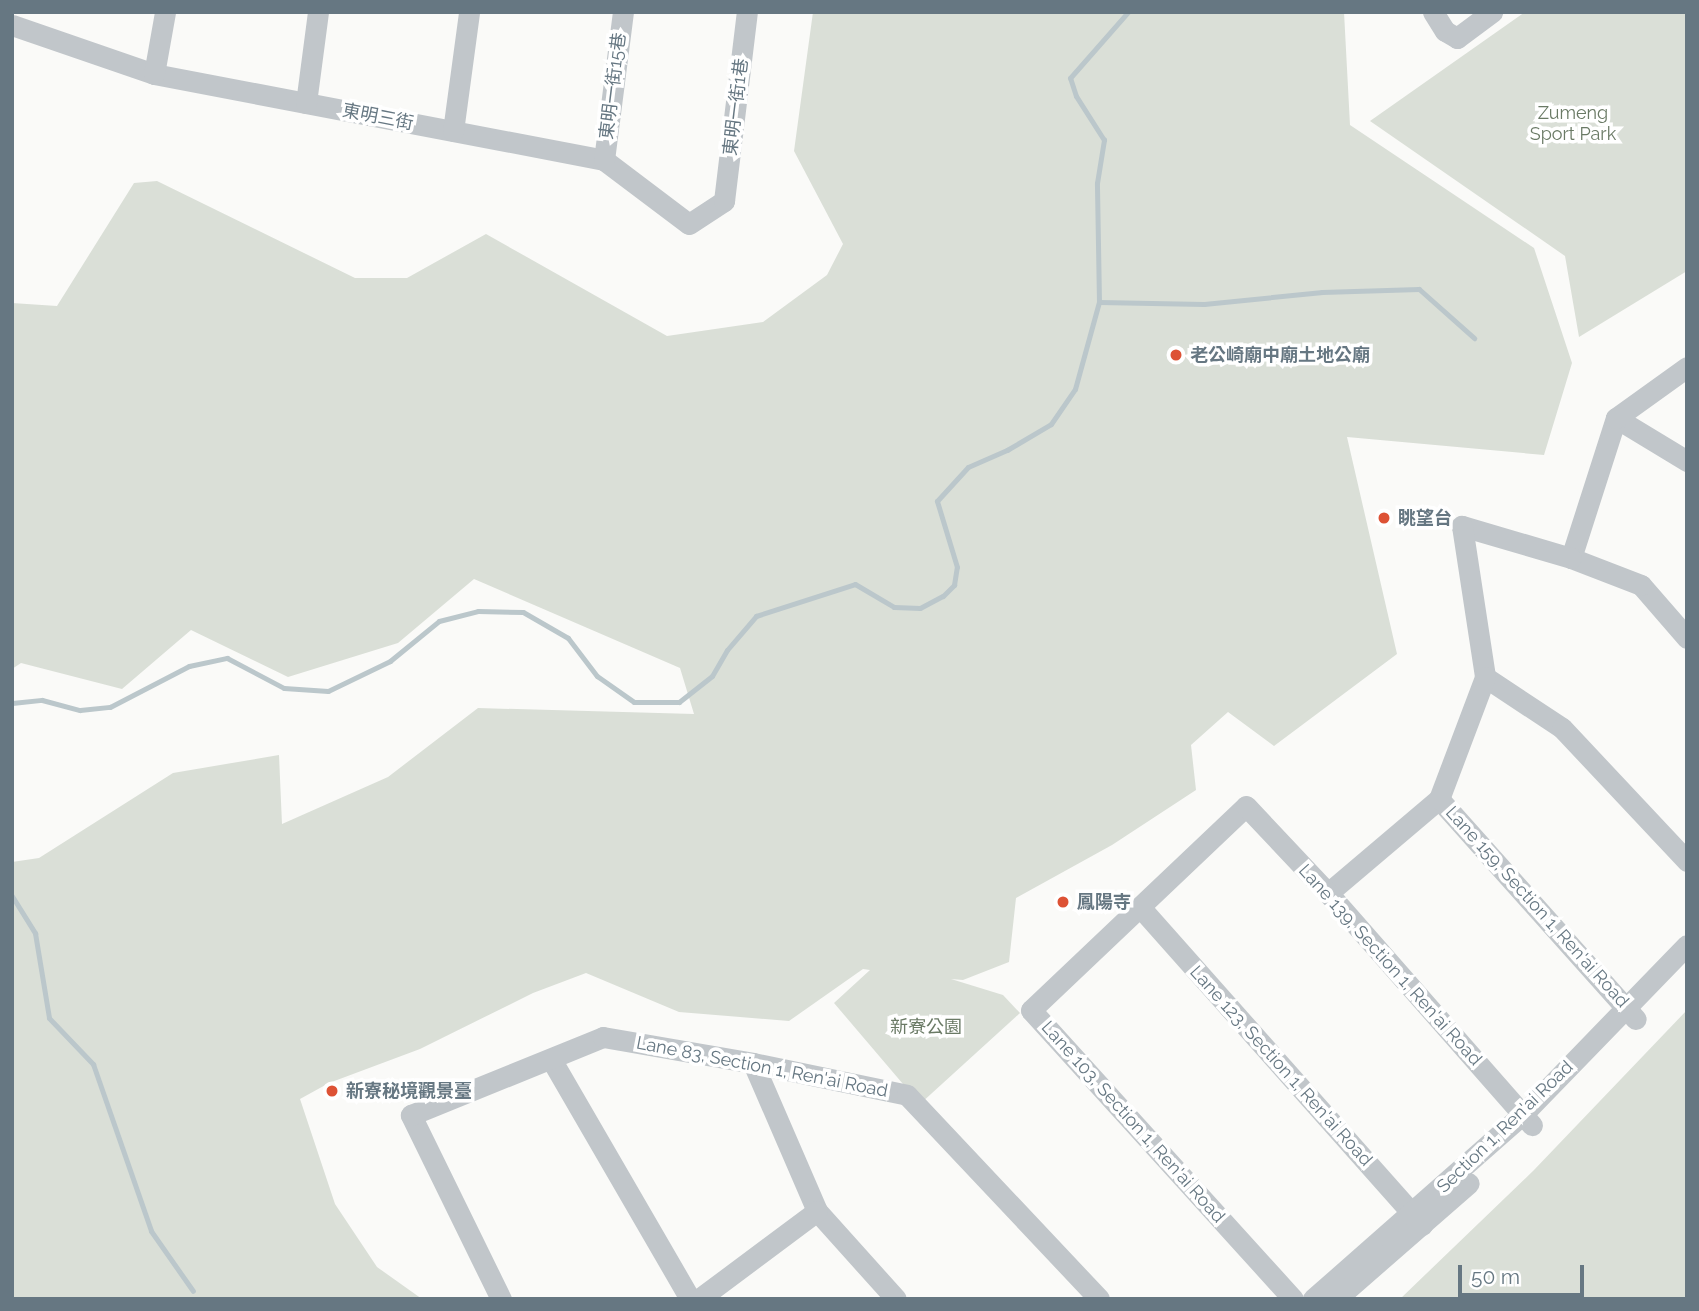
<!DOCTYPE html>
<html>
<head>
<meta charset="utf-8">
<style>
	body { margin:0 }
	#map { position:relative; width:1699px; height:1311px; overflow:hidden; background:#fafaf8; font-family:Raleway,"Noto Sans TC",sans-serif }
	div>[style] { position:absolute }
	.green>* { inset:0; background:#dadfd7 }
	.stream>* { height:5px; margin:-2.5px; padding:0 2.5px; transform-origin:2.5px; border-radius:2.5px; background:#bbc7cb }
	.minor>* { height:21px; margin:-10.5px; padding:0 10.5px; transform-origin:10.5px; border-radius:10.5px; background:#c1c6ca }
	.dots>* { width:19px; height:19px; translate:-50% -50%; box-sizing:border-box; border:4px solid #fff; border-radius:50% }
	span { translate:-50% -50%; white-space:nowrap; text-align:center; line-height:1.15; -webkit-text-stroke:7px #fff; paint-order:stroke }
	.street-label { font-size:18px; color:#667782 }
	.park-label { font-size:18px; color:#6a7a65 }
	.poi-label { font-size:18px; color:#667782; font-weight:700 }
	.left { translate:0 -50%; text-align:left }
	.frame { position:absolute; inset:0; border:14px solid #667782; pointer-events:none }
	.scale { position:absolute; left:1458px; top:1265px; width:126px; height:32px; box-sizing:border-box; border:4px solid #667782; border-top:0; padding-left:9px; font-size:21px; line-height:24px; white-space:nowrap; color:#667782; -webkit-text-stroke:5px #fff; paint-order:stroke }
</style>
</head>
<body>
<div id="map">
	<div class="green">
		<i style="clip-path:polygon(813px 12px,1344px 12px,1350px 125px,1534px 248px,1572px 363px,1544px 455px,1347px 437px,1397px 654px,1274px 746px,1228px 712px,1191px 745px,1196px 790px,1112px 845px,1016px 898px,1009px 962px,963px 980px,951px 979px,1003px 995px,1020px 1013px,920px 1104px,834px 1003px,870px 970px,863px 969px,789px 1021px,679px 1012px,586px 973px,533px 993px,420px 1049px,329px 1083px,300px 1099px,335px 1204px,377px 1267px,422px 1299px,12px 1299px,12px 862px,39px 858px,173px 773px,279px 755px,282px 824px,388px 777px,478px 708px,694px 714px,680px 668px,474px 579px,398px 643px,288px 677px,191px 630px,122px 689px,21px 663px,12px 669px,12px 303px,57px 306px,134px 183px,157px 181px,355px 278px,407px 278px,486px 234px,667px 336px,763px 322px,827px 275px,843px 244px,794px 151px)"></i>
		<i style="clip-path:polygon(1525px 12px,1687px 12px,1687px 271px,1579px 337px,1565px 256px,1370px 121px)"></i>
		<i style="clip-path:polygon(1687px 1010px,1687px 1299px,1400px 1299px,1534px 1170px)"></i>
	</div>
	<div class="stream">
		<i style="left:1099px;top:302px;width:105px;rotate:1.1deg"></i>
		<i style="left:1204px;top:304px;width:119px;rotate:-5.8deg"></i>
		<i style="left:1322px;top:292px;width:97px;rotate:-1.8deg"></i>
		<i style="left:1419px;top:289px;width:74px;rotate:41.7deg"></i>
		<i style="left:12px;top:703px;width:30px;rotate:-6deg"></i>
		<i style="left:42px;top:700px;width:39px;rotate:15deg"></i>
		<i style="left:80px;top:710px;width:30px;rotate:-6deg"></i>
		<i style="left:110px;top:707px;width:89px;rotate:-27.4deg"></i>
		<i style="left:189px;top:666px;width:39px;rotate:-12deg"></i>
		<i style="left:227px;top:658px;width:64px;rotate:27.8deg"></i>
		<i style="left:284px;top:688px;width:44px;rotate:3.9deg"></i>
		<i style="left:328px;top:691px;width:69px;rotate:-25.8deg"></i>
		<i style="left:390px;top:661px;width:63px;rotate:-39.2deg"></i>
		<i style="left:439px;top:621px;width:40px;rotate:-14.4deg"></i>
		<i style="left:478px;top:611px;width:45px;rotate:1.3deg"></i>
		<i style="left:523px;top:612px;width:52px;rotate:30deg"></i>
		<i style="left:568px;top:638px;width:48px;rotate:52.7deg"></i>
		<i style="left:597px;top:676px;width:45px;rotate:35.1deg"></i>
		<i style="left:634px;top:702px;width:45px"></i>
		<i style="left:679px;top:702px;width:42px;rotate:-38.2deg"></i>
		<i style="left:712px;top:676px;width:30px;rotate:-60deg"></i>
		<i style="left:727px;top:650px;width:45px;rotate:-49.5deg"></i>
		<i style="left:756px;top:616px;width:104px;rotate:-17.9deg"></i>
		<i style="left:855px;top:584px;width:45px;rotate:30.5deg"></i>
		<i style="left:894px;top:607px;width:26px;rotate:2deg"></i>
		<i style="left:920px;top:608px;width:26px;rotate:-28deg"></i>
		<i style="left:943px;top:596px;width:16px;rotate:-45deg"></i>
		<i style="left:954px;top:585px;width:18px;rotate:-81deg"></i>
		<i style="left:957px;top:567px;width:69px;rotate:-106.9deg"></i>
		<i style="left:937px;top:501px;width:46px;rotate:-47.6deg"></i>
		<i style="left:968px;top:467px;width:43px;rotate:-23.6deg"></i>
		<i style="left:1007px;top:450px;width:51px;rotate:-30.6deg"></i>
		<i style="left:1051px;top:424px;width:42px;rotate:-55.6deg"></i>
		<i style="left:1075px;top:389px;width:90px;rotate:-74.6deg"></i>
		<i style="left:1099px;top:302px;width:119px;rotate:-91deg"></i>
		<i style="left:1097px;top:183px;width:44px;rotate:-80.8deg"></i>
		<i style="left:1104px;top:140px;width:52px;rotate:-122.5deg"></i>
		<i style="left:1076px;top:96px;width:19px;rotate:-108deg"></i>
		<i style="left:1070px;top:78px;width:88px;rotate:-48.7deg"></i>
		<i style="left:12px;top:896px;width:44px;rotate:58.1deg"></i>
		<i style="left:35px;top:933px;width:86px;rotate:80.6deg"></i>
		<i style="left:49px;top:1018px;width:64px;rotate:46.3deg"></i>
		<i style="left:93px;top:1064px;width:177px;rotate:70.8deg"></i>
		<i style="left:151px;top:1231px;width:73px;rotate:55deg"></i>
	</div>
	<div class="minor">
		<i style="left:1433px;top:12px;width:22px;rotate:58deg"></i>
		<i style="left:1445px;top:31px;width:14px;rotate:30deg"></i>
		<i style="left:1457px;top:38px;width:44px;rotate:-36.6deg"></i>
		<i style="left:12px;top:25px;width:150px;rotate:19deg"></i>
		<i style="left:154px;top:74px;width:458px;rotate:10.8deg"></i>
		<i style="left:604px;top:160px;width:106px;rotate:37deg"></i>
		<i style="left:689px;top:224px;width:42px;rotate:-33.3deg"></i>
		<i style="left:724px;top:201px;width:190px;rotate:-83.1deg"></i>
		<i style="left:154px;top:74px;width:63px;rotate:-79.9deg"></i>
		<i style="left:306px;top:103px;width:92px;rotate:-82.5deg"></i>
		<i style="left:453px;top:131px;width:120px;rotate:-82.3deg"></i>
		<i style="left:604px;top:160px;width:149px;rotate:-82.7deg"></i>
		<i style="left:1616px;top:418px;width:83px;rotate:31.2deg"></i>
		<i style="left:1571px;top:558px;width:147px;rotate:-72.2deg"></i>
		<i style="left:1616px;top:418px;width:87px;rotate:-35.7deg"></i>
		<i style="left:1687px;top:638px;width:70px;rotate:-131deg"></i>
		<i style="left:1641px;top:585px;width:75px;rotate:-158.9deg"></i>
		<i style="left:1571px;top:558px;width:114px;rotate:-163.6deg"></i>
		<i style="left:1462px;top:526px;width:153px;rotate:81.3deg"></i>
		<i style="left:1485px;top:677px;width:92px;rotate:33.5deg"></i>
		<i style="left:1562px;top:728px;width:183px;rotate:46.8deg"></i>
		<i style="left:1439px;top:799px;width:295px;rotate:48.2deg"></i>
		<i style="left:1328px;top:893px;width:145px;rotate:-40.3deg"></i>
		<i style="left:1439px;top:799px;width:130px;rotate:-69.3deg"></i>
		<i style="left:1140px;top:907px;width:425px;rotate:48.4deg"></i>
		<i style="left:551px;top:1059px;width:277px;rotate:59.9deg"></i>
		<i style="left:753px;top:1063px;width:161px;rotate:66.6deg"></i>
		<i style="left:817px;top:1211px;width:118px;rotate:48.1deg"></i>
		<i style="left:501px;top:1299px;width:205px;rotate:-116.1deg"></i>
		<i style="left:411px;top:1115px;width:207px;rotate:-22.1deg"></i>
		<i style="left:603px;top:1037px;width:152px;rotate:9.8deg"></i>
		<i style="left:753px;top:1063px;width:157px;rotate:11.7deg"></i>
		<i style="left:907px;top:1095px;width:280px;rotate:46.7deg"></i>
		<i style="left:699px;top:1299px;width:147px;rotate:-36.7deg"></i>
		<i style="left:1293px;top:1299px;width:390px;rotate:-132.2deg"></i>
		<i style="left:1031px;top:1010px;width:296px;rotate:-43.5deg"></i>
		<i style="left:1246px;top:806px;width:120px;rotate:46.7deg"></i>
		<i style="left:1328px;top:893px;width:309px;rotate:48.7deg"></i>
		<i style="left:1313px;top:1299px;width:280px;rotate:-41.4deg"></i>
		<i style="left:1523px;top:1114px;width:235px;rotate:-45.9deg"></i>
		<i style="left:1336px;top:1299px;width:176px;rotate:-41.1deg"></i>
	</div>
	<div class="dots">
		<i style="left:1176px;top:355px;background:#dd5235"></i>
		<i style="left:1384px;top:518px;background:#dd5235"></i>
		<i style="left:1063px;top:902px;background:#dd5235"></i>
		<i style="left:332px;top:1091px;background:#dd5235"></i>
	</div>
	<div class="street-label">
		<span style="left:613px;top:86px;rotate:-83deg">東明一街15巷</span>
		<span style="left:736px;top:107px;rotate:-83deg">東明一街1巷</span>
		<span style="left:378px;top:117px;rotate:11deg">東明三街</span>
		<span style="left:1537px;top:907px;rotate:48deg">Lane 159, Section 1, Ren'ai Road</span>
		<span style="left:1390px;top:965px;rotate:48deg">Lane 139, Section 1, Ren'ai Road</span>
		<span style="left:1281px;top:1066px;rotate:48deg">Lane 123, Section 1, Ren'ai Road</span>
		<span style="left:762px;top:1067px;rotate:11deg">Lane 83, Section 1, Ren'ai Road</span>
		<span style="left:1133px;top:1122px;rotate:48deg">Lane 103, Section 1, Ren'ai Road</span>
		<span style="left:1505px;top:1127px;rotate:-44deg">Section 1, Ren'ai Road</span>
	</div>
	<div class="park-label">
		<span style="left:1573px;top:124px">Zumeng<br>Sport Park</span>
		<span style="left:926px;top:1027px">新寮公園</span>
	</div>
	<div class="poi-label">
		<span class="left" style="left:1190px;top:355px">老公崎廟中廟土地公廟</span>
		<span class="left" style="left:1398px;top:518px">眺望台</span>
		<span class="left" style="left:1077px;top:902px">鳳陽寺</span>
		<span class="left" style="left:346px;top:1091px">新寮秘境觀景臺</span>
	</div>
	<div class="frame"></div>
	<div class="scale">50 m</div>
</div>
</body>
</html>
